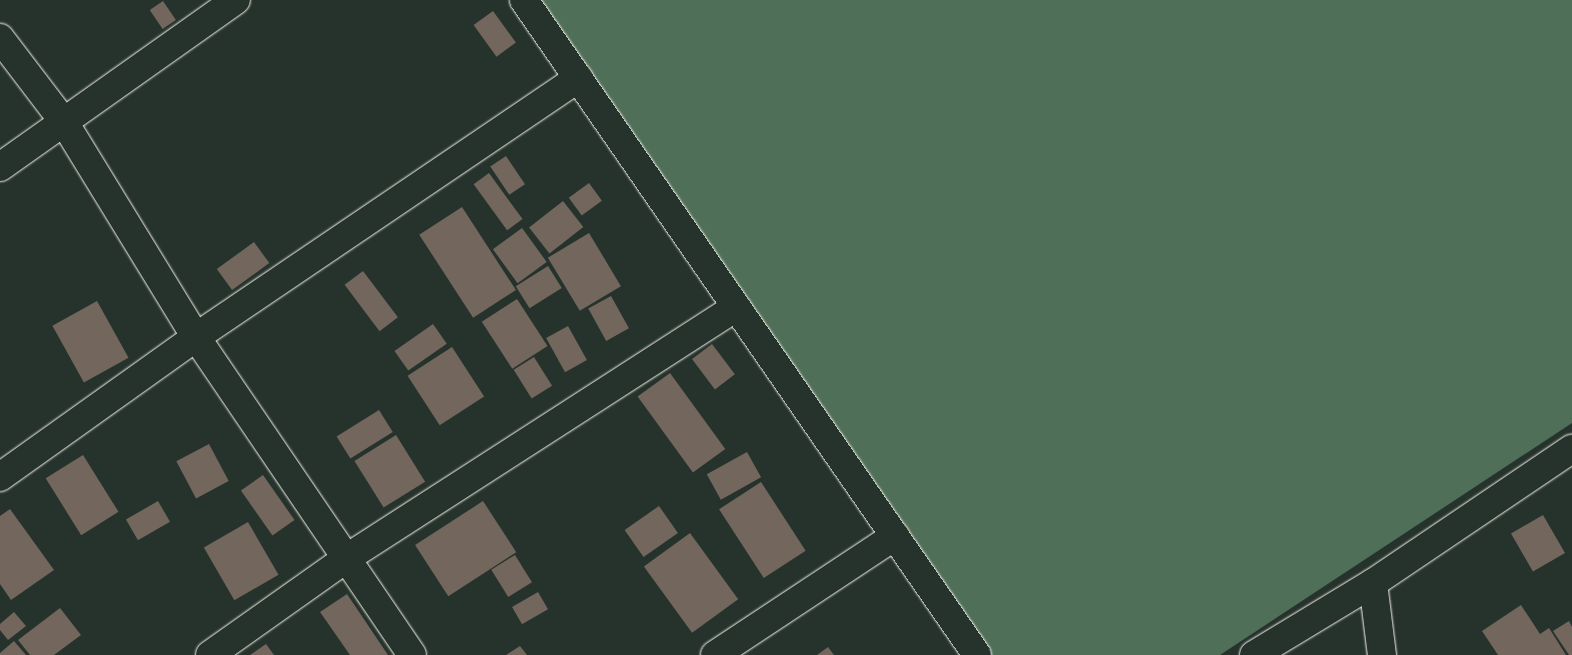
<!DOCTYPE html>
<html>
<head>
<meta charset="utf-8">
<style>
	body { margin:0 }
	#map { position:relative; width:1572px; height:655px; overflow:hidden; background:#26332d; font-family:Sriracha,sans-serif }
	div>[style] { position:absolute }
	.green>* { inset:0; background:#4f6f58 }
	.building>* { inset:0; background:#72665d; transform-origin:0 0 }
	.roads { filter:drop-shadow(0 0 1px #f4f1e8) drop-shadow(0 0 1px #f4f1e8) }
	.street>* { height:28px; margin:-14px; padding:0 14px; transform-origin:14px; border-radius:14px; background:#26332d }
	span { translate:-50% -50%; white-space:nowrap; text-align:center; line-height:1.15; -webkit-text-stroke:4px #26332d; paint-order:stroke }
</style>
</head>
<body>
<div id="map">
	<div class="green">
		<i style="clip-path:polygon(529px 0,1572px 0,1572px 423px,1220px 655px,977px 655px)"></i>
	</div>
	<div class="building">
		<i style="left:163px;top:1px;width:23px;height:16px;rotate:56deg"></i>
		<i style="left:493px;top:11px;width:39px;height:24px;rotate:54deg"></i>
		<i style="left:506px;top:156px;width:34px;height:19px;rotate:56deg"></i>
		<i style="left:489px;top:173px;width:57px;height:19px;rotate:54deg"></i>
		<i style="left:589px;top:183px;width:22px;height:25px;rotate:54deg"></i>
		<i style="left:563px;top:201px;width:33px;height:43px;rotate:52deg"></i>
		<i style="left:462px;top:207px;width:99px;height:51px;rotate:57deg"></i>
		<i style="left:522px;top:228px;width:42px;height:36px;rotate:54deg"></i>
		<i style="left:589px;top:233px;width:62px;height:48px;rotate:59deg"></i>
		<i style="left:254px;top:242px;width:26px;height:46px;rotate:54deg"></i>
		<i style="left:548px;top:266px;width:26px;height:38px;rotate:58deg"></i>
		<i style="left:363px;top:271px;width:58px;height:23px;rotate:53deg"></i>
		<i style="left:611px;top:296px;width:37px;height:26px;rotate:61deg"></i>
		<i style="left:517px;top:299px;width:56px;height:42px;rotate:57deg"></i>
		<i style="left:97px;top:301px;width:65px;height:51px;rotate:61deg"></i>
		<i style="left:433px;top:324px;width:24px;height:47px;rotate:55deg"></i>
		<i style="left:568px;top:326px;width:39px;height:25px;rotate:61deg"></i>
		<i style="left:712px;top:344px;width:38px;height:25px;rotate:53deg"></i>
		<i style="left:452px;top:347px;width:59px;height:53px;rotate:57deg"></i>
		<i style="left:534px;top:357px;width:34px;height:24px;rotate:58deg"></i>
		<i style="left:670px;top:373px;width:94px;height:40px;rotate:54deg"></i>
		<i style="left:379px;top:410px;width:26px;height:50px;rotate:58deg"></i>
		<i style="left:396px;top:435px;width:55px;height:49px;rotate:58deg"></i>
		<i style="left:209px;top:444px;width:42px;height:37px;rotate:62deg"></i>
		<i style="left:747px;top:452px;width:29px;height:46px;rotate:61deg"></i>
		<i style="left:83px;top:455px;width:67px;height:44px;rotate:58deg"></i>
		<i style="left:263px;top:475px;width:55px;height:27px;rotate:55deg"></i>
		<i style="left:761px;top:482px;width:82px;height:50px;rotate:57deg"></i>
		<i style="left:158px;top:501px;width:24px;height:37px;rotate:60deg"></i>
		<i style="left:483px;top:501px;width:61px;height:81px;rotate:57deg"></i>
		<i style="left:659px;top:506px;width:33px;height:42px;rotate:55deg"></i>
		<i style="clip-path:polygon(10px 509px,54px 570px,11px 600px,0 584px,0 516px)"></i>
		<i style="left:1543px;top:515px;width:44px;height:37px;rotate:60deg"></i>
		<i style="left:248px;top:522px;width:61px;height:51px;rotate:60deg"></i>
		<i style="left:690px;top:533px;width:82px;height:57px;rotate:54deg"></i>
		<i style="left:515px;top:555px;width:32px;height:28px;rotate:58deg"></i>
		<i style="left:538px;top:592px;width:20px;height:30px;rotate:60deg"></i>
		<i style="clip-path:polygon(347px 594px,388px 655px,350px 655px,320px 612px)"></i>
		<i style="clip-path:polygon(1521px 605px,1540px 634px,1549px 628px,1566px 655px,1498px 655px,1482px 631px)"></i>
		<i style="clip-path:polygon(60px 608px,81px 635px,54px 655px,30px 655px,18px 640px)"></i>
		<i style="clip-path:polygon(14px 612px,26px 626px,8px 640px,0 630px,0 624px)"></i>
		<i style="clip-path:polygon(1569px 621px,1572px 627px,1572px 655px,1569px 655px,1553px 631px)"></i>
		<i style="clip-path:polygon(14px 641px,26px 655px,0 655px,0 653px)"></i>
		<i style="clip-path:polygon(266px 644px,274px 655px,250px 655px)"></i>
		<i style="clip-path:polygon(520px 646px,527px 655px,506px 655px)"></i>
		<i style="clip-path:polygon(828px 647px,834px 655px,817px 655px)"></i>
	</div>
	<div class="roads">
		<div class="street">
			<i style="left:524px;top:0;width:796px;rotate:55.33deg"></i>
			<i style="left:0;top:38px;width:106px;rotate:52.7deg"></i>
			<i style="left:64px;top:122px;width:252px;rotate:58.5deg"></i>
			<i style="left:196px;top:337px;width:384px;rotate:55.8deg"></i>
			<i style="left:0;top:167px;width:289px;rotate:-35.3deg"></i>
			<i style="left:0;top:477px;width:241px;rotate:-35.5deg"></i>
			<i style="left:196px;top:337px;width:462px;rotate:-34.1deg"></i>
			<i style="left:1373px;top:583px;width:73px;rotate:82.9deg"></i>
			<i style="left:210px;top:655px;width:168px;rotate:-35.3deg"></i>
			<i style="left:347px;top:558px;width:463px;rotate:-32.8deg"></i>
			<i style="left:715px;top:655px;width:216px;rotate:-33.5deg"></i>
			<i style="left:1254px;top:655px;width:139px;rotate:-31.2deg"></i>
			<i style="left:1373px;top:583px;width:240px;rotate:-34deg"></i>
		</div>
	</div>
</div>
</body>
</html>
